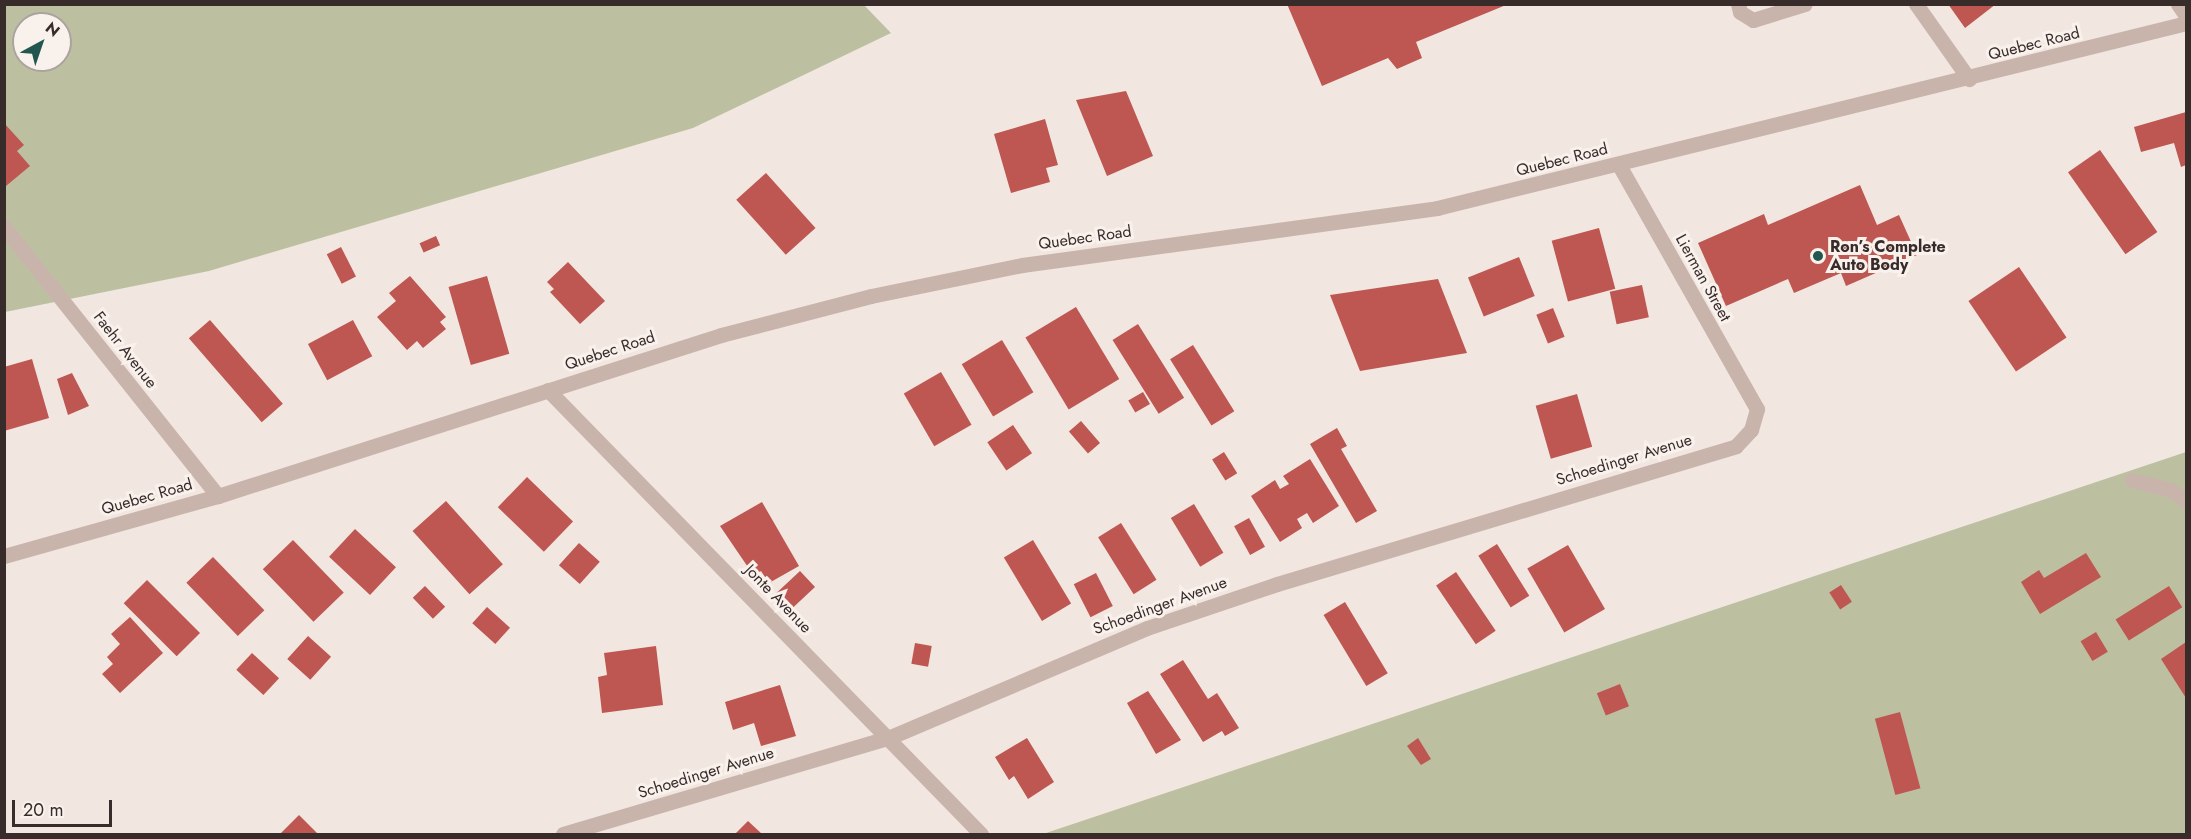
<!DOCTYPE html>
<html>
<head>
<meta charset="utf-8">
<style>
	body { margin:0 }
	#map { position:relative; width:2191px; height:839px; overflow:hidden; background:#f2e6e0; font-family:Jost,sans-serif }
	div>[style] { position:absolute }
	.green>* { inset:0; background:#bcc0a0 }
	.building>* { inset:0; background:#be5651; transform-origin:0 0 }
	.service>* { height:15px; margin:-7.5px; padding:0 7.5px; transform-origin:7.5px; border-radius:7.5px; background:#c9b4ac }
	.minor>* { height:15px; margin:-7.5px; padding:0 7.5px; transform-origin:7.5px; border-radius:7.5px; background:#c9b4ac }
	.tertiary>* { height:15px; margin:-7.5px; padding:0 7.5px; transform-origin:7.5px; border-radius:7.5px; background:#c9b4ac }
	.dots>* { width:16px; height:16px; translate:-50% -50%; box-sizing:border-box; border:3px solid #f9f1ec; border-radius:50% }
	span { translate:-50% -50%; white-space:nowrap; text-align:center; line-height:1.15; -webkit-text-stroke:6px #f9f1ec; paint-order:stroke }
	.street-label { font-size:16px; color:#382c2b }
	.poi-label { font-size:16px; color:#382c2b; font-weight:700 }
	.left { translate:0 -50%; text-align:left }
	.frame { position:absolute; inset:0; border:6px solid #382c2b; pointer-events:none }
	.north { position:absolute; left:12px; top:12px; width:60px; height:60px; box-sizing:border-box; background:#f9f1ec; border:2px solid #aca29f; border-radius:50%; rotate:40deg; font-size:16px; font-weight:700; line-height:24px; text-align:center; color:#382c2b }
	.north::after { content:''; display:block; margin:auto; width:21px; height:27px; background:#225750; clip-path:polygon(50% 0,100% 100%,50% 72%,0 100%) }
	.scale { position:absolute; left:12px; top:800px; width:100px; height:27px; box-sizing:border-box; border:3px solid #382c2b; border-top:0; padding-left:8px; font-size:18px; line-height:21px; white-space:nowrap; color:#382c2b; -webkit-text-stroke:4px #f9f1ec; paint-order:stroke }
</style>
</head>
<body>
<div id="map">
	<div class="green">
		<i style="clip-path:polygon(evenodd,863px 4px,891px 33px,693px 128px,209px 271px,5px 312px,5px 5px,863px 4px,24px 24px,60px 24px,60px 60px,24px 60px,24px 24px)"></i>
		<i style="clip-path:polygon(2186px 452px,2186px 834px,1043px 834px)"></i>
	</div>
	<div class="building">
		<i style="clip-path:polygon(1287px 4px,1360px 5px,1506px 5px,1416px 42px,1422px 58px,1397px 69px,1388px 58px,1322px 86px)"></i>
		<i style="clip-path:polygon(1948px 4px,1996px 4px,1965px 28px)"></i>
		<i style="clip-path:polygon(1126px 91px,1153px 156px,1107px 176px,1076px 100px)"></i>
		<i style="clip-path:polygon(2186px 112px,2186px 165px,2181px 167px,2174px 143px,2141px 152px,2134px 127px)"></i>
		<i style="clip-path:polygon(1045px 119px,1058px 165px,1046px 168px,1050px 182px,1011px 193px,994px 134px)"></i>
		<i style="clip-path:polygon(4px 123px,24px 145px,17px 151px,30px 166px,6px 186px)"></i>
		<i style="left:2100px;top:150px;width:100px;height:39px;rotate:55deg"></i>
		<i style="left:766px;top:173px;width:74px;height:40px;rotate:48deg"></i>
		<i style="clip-path:polygon(1860px 185px,1877px 225px,1899px 215px,1917px 255px,1846px 286px,1841px 273px,1794px 293px,1788px 279px,1726px 306px,1698px 243px,1764px 214px,1768px 225px)"></i>
		<i style="left:1599px;top:228px;width:63px;height:49px;rotate:75deg"></i>
		<i style="left:436px;top:236px;width:10px;height:18px;rotate:66deg"></i>
		<i style="left:341px;top:247px;width:33px;height:16px;rotate:63deg"></i>
		<i style="left:1519px;top:257px;width:42px;height:55px;rotate:68deg"></i>
		<i style="clip-path:polygon(568px 262px,605px 301px,580px 324px,550px 292px,554px 289px,547px 282px)"></i>
		<i style="left:2019px;top:267px;width:85px;height:61px;rotate:56deg"></i>
		<i style="clip-path:polygon(410px 276px,446px 317px,440px 322px,446px 329px,423px 348px,417px 341px,407px 350px,377px 317px,396px 301px,389px 293px)"></i>
		<i style="left:487px;top:276px;width:81px;height:40px;rotate:74deg"></i>
		<i style="clip-path:polygon(1438px 279px,1467px 353px,1360px 371px,1330px 295px)"></i>
		<i style="left:1642px;top:285px;width:33px;height:33px;rotate:78deg"></i>
		<i style="left:1076px;top:307px;width:84px;height:59px;rotate:59deg"></i>
		<i style="left:1553px;top:308px;width:31px;height:18px;rotate:68deg"></i>
		<i style="left:210px;top:320px;width:111px;height:28px;rotate:49deg"></i>
		<i style="left:353px;top:320px;width:41px;height:51px;rotate:62deg"></i>
		<i style="left:1138px;top:324px;width:87px;height:30px;rotate:58deg"></i>
		<i style="left:1002px;top:340px;width:61px;height:47px;rotate:59deg"></i>
		<i style="left:1193px;top:345px;width:78px;height:27px;rotate:58deg"></i>
		<i style="clip-path:polygon(32px 359px,49px 418px,4px 431px,4px 367px)"></i>
		<i style="left:941px;top:372px;width:61px;height:43px;rotate:60deg"></i>
		<i style="clip-path:polygon(72px 373px,89px 406px,68px 415px,57px 379px)"></i>
		<i style="left:1143px;top:392px;width:14px;height:17px;rotate:60deg"></i>
		<i style="left:1577px;top:394px;width:55px;height:43px;rotate:74deg"></i>
		<i style="left:1081px;top:421px;width:29px;height:16px;rotate:49deg"></i>
		<i style="left:1013px;top:425px;width:34px;height:31px;rotate:56deg"></i>
		<i style="clip-path:polygon(1337px 428px,1347px 446px,1341px 449px,1377px 511px,1356px 523px,1310px 444px)"></i>
		<i style="left:1224px;top:452px;width:25px;height:14px;rotate:58deg"></i>
		<i style="clip-path:polygon(1310px 459px,1339px 506px,1313px 523px,1307px 513px,1297px 519px,1302px 528px,1280px 542px,1251px 496px,1275px 480px,1280px 489px,1289px 484px,1283px 476px)"></i>
		<i style="left:527px;top:477px;width:64px;height:42px;rotate:44deg"></i>
		<i style="left:446px;top:501px;width:85px;height:45px;rotate:48deg"></i>
		<i style="clip-path:polygon(762px 502px,799px 566px,769px 583px,761px 571px,754px 576px,720px 526px)"></i>
		<i style="left:1194px;top:504px;width:57px;height:27px;rotate:59deg"></i>
		<i style="left:1249px;top:518px;width:33px;height:17px;rotate:61deg"></i>
		<i style="left:1121px;top:523px;width:67px;height:27px;rotate:58deg"></i>
		<i style="left:355px;top:529px;width:56px;height:38px;rotate:43deg"></i>
		<i style="left:293px;top:540px;width:73px;height:42px;rotate:46deg"></i>
		<i style="left:1033px;top:540px;width:74px;height:34px;rotate:59deg"></i>
		<i style="left:579px;top:543px;width:28px;height:30px;rotate:42deg"></i>
		<i style="left:1497px;top:544px;width:61px;height:22px;rotate:58deg"></i>
		<i style="left:1568px;top:545px;width:74px;height:47px;rotate:60deg"></i>
		<i style="clip-path:polygon(2086px 553px,2101px 577px,2040px 614px,2021px 582px,2039px 570px,2044px 578px)"></i>
		<i style="left:213px;top:557px;width:74px;height:37px;rotate:46deg"></i>
		<i style="left:800px;top:571px;width:22px;height:34px;rotate:47deg"></i>
		<i style="left:1456px;top:572px;width:71px;height:24px;rotate:56deg"></i>
		<i style="left:1096px;top:573px;width:37px;height:25px;rotate:63deg"></i>
		<i style="left:147px;top:580px;width:75px;height:33px;rotate:45deg"></i>
		<i style="left:1841px;top:585px;width:20px;height:14px;rotate:57deg"></i>
		<i style="left:425px;top:586px;width:29px;height:17px;rotate:46deg"></i>
		<i style="left:2169px;top:586px;width:25px;height:63px;rotate:58deg"></i>
		<i style="left:1345px;top:602px;width:83px;height:25px;rotate:59deg"></i>
		<i style="left:487px;top:607px;width:31px;height:22px;rotate:42deg"></i>
		<i style="clip-path:polygon(130px 617px,163px 653px,120px 693px,102px 674px,113px 664px,107px 657px,120px 644px,111px 634px)"></i>
		<i style="left:2096px;top:632px;width:23px;height:18px;rotate:59deg"></i>
		<i style="left:308px;top:636px;width:31px;height:31px;rotate:42deg"></i>
		<i style="clip-path:polygon(2186px 642px,2186px 698px,2161px 659px)"></i>
		<i style="left:915px;top:643px;width:17px;height:21px;rotate:10deg"></i>
		<i style="clip-path:polygon(656px 646px,663px 705px,602px 713px,598px 677px,607px 675px,604px 653px)"></i>
		<i style="left:252px;top:653px;width:37px;height:23px;rotate:43deg"></i>
		<i style="clip-path:polygon(1183px 660px,1208px 699px,1217px 693px,1239px 728px,1225px 736px,1222px 731px,1203px 742px,1160px 674px)"></i>
		<i style="left:1620px;top:684px;width:24px;height:25px;rotate:68deg"></i>
		<i style="clip-path:polygon(780px 685px,796px 736px,761px 746px,754px 723px,733px 730px,725px 702px)"></i>
		<i style="clip-path:polygon(1148px 691px,1181px 740px,1156px 754px,1127px 703px)"></i>
		<i style="left:1900px;top:712px;width:79px;height:26px;rotate:75deg"></i>
		<i style="clip-path:polygon(1027px 738px,1054px 782px,1028px 799px,1014px 776px,1009px 780px,995px 757px)"></i>
		<i style="clip-path:polygon(1418px 738px,1431px 759px,1421px 765px,1407px 746px)"></i>
		<i style="clip-path:polygon(299px 815px,318px 834px,280px 834px)"></i>
		<i style="clip-path:polygon(748px 821px,762px 834px,735px 834px)"></i>
	</div>
	<div class="service">
		<i style="left:1738px;top:4px;width:8px;rotate:76deg"></i>
		<i style="left:1740px;top:12px;width:15px;rotate:32deg"></i>
		<i style="left:1753px;top:20px;width:54px;rotate:-17.1deg"></i>
		<i style="left:1916px;top:4px;width:92px;rotate:54.8deg"></i>
		<i style="left:2132px;top:480px;width:40px;rotate:14.4deg"></i>
		<i style="left:2171px;top:490px;width:19px;rotate:36deg"></i>
	</div>
	<div class="minor">
		<i style="left:2178px;top:4px;width:14px;rotate:56deg"></i>
		<i style="left:4px;top:227px;width:344px;rotate:51.5deg"></i>
		<i style="left:548px;top:390px;width:620px;rotate:45.72deg"></i>
		<i style="left:563px;top:834px;width:339px;rotate:-16.5deg"></i>
		<i style="left:888px;top:738px;width:281px;rotate:-23deg"></i>
		<i style="left:1147px;top:628px;width:137px;rotate:-18.7deg"></i>
		<i style="left:1277px;top:584px;width:479px;rotate:-16.7deg"></i>
		<i style="left:1736px;top:446px;width:22px;rotate:-47deg"></i>
		<i style="left:1751px;top:430px;width:22px;rotate:-74deg"></i>
		<i style="left:1757px;top:409px;width:280px;rotate:-119.5deg"></i>
	</div>
	<div class="tertiary">
		<i style="left:4px;top:556px;width:222px;rotate:-15.7deg"></i>
		<i style="left:218px;top:496px;width:528px;rotate:-17.75deg"></i>
		<i style="left:721px;top:335px;width:155px;rotate:-14.6deg"></i>
		<i style="left:871px;top:296px;width:154px;rotate:-11.6deg"></i>
		<i style="left:1022px;top:265px;width:419px;rotate:-7.8deg"></i>
		<i style="left:1437px;top:208px;width:772px;rotate:-13.87deg"></i>
	</div>
	<div class="dots">
		<i style="left:1818px;top:256px;background:#225750"></i>
	</div>
	<div class="street-label">
		<span style="left:2034px;top:44px;rotate:-14deg">Quebec Road</span>
		<span style="left:1562px;top:160px;rotate:-14deg">Quebec Road</span>
		<span style="left:1085px;top:238px;rotate:-8deg">Quebec Road</span>
		<span style="left:1703px;top:278px;rotate:61deg">Lierman Street</span>
		<span style="left:125px;top:350px;rotate:52deg">Faehr Avenue</span>
		<span style="left:610px;top:351px;rotate:-18deg">Quebec Road</span>
		<span style="left:1624px;top:460px;rotate:-17deg">Schoedinger Avenue</span>
		<span style="left:147px;top:497px;rotate:-16deg">Quebec Road</span>
		<span style="left:778px;top:599px;rotate:46deg">Jonte Avenue</span>
		<span style="left:1160px;top:606px;rotate:-20deg">Schoedinger Avenue</span>
		<span style="left:706px;top:773px;rotate:-17deg">Schoedinger Avenue</span>
	</div>
	<div class="poi-label">
		<span class="left" style="left:1830px;top:256px">Ron’s Complete<br>Auto Body</span>
	</div>
	<div class="frame"></div>
	<div class="north">N</div>
	<div class="scale">20 m</div>
</div>
</body>
</html>
